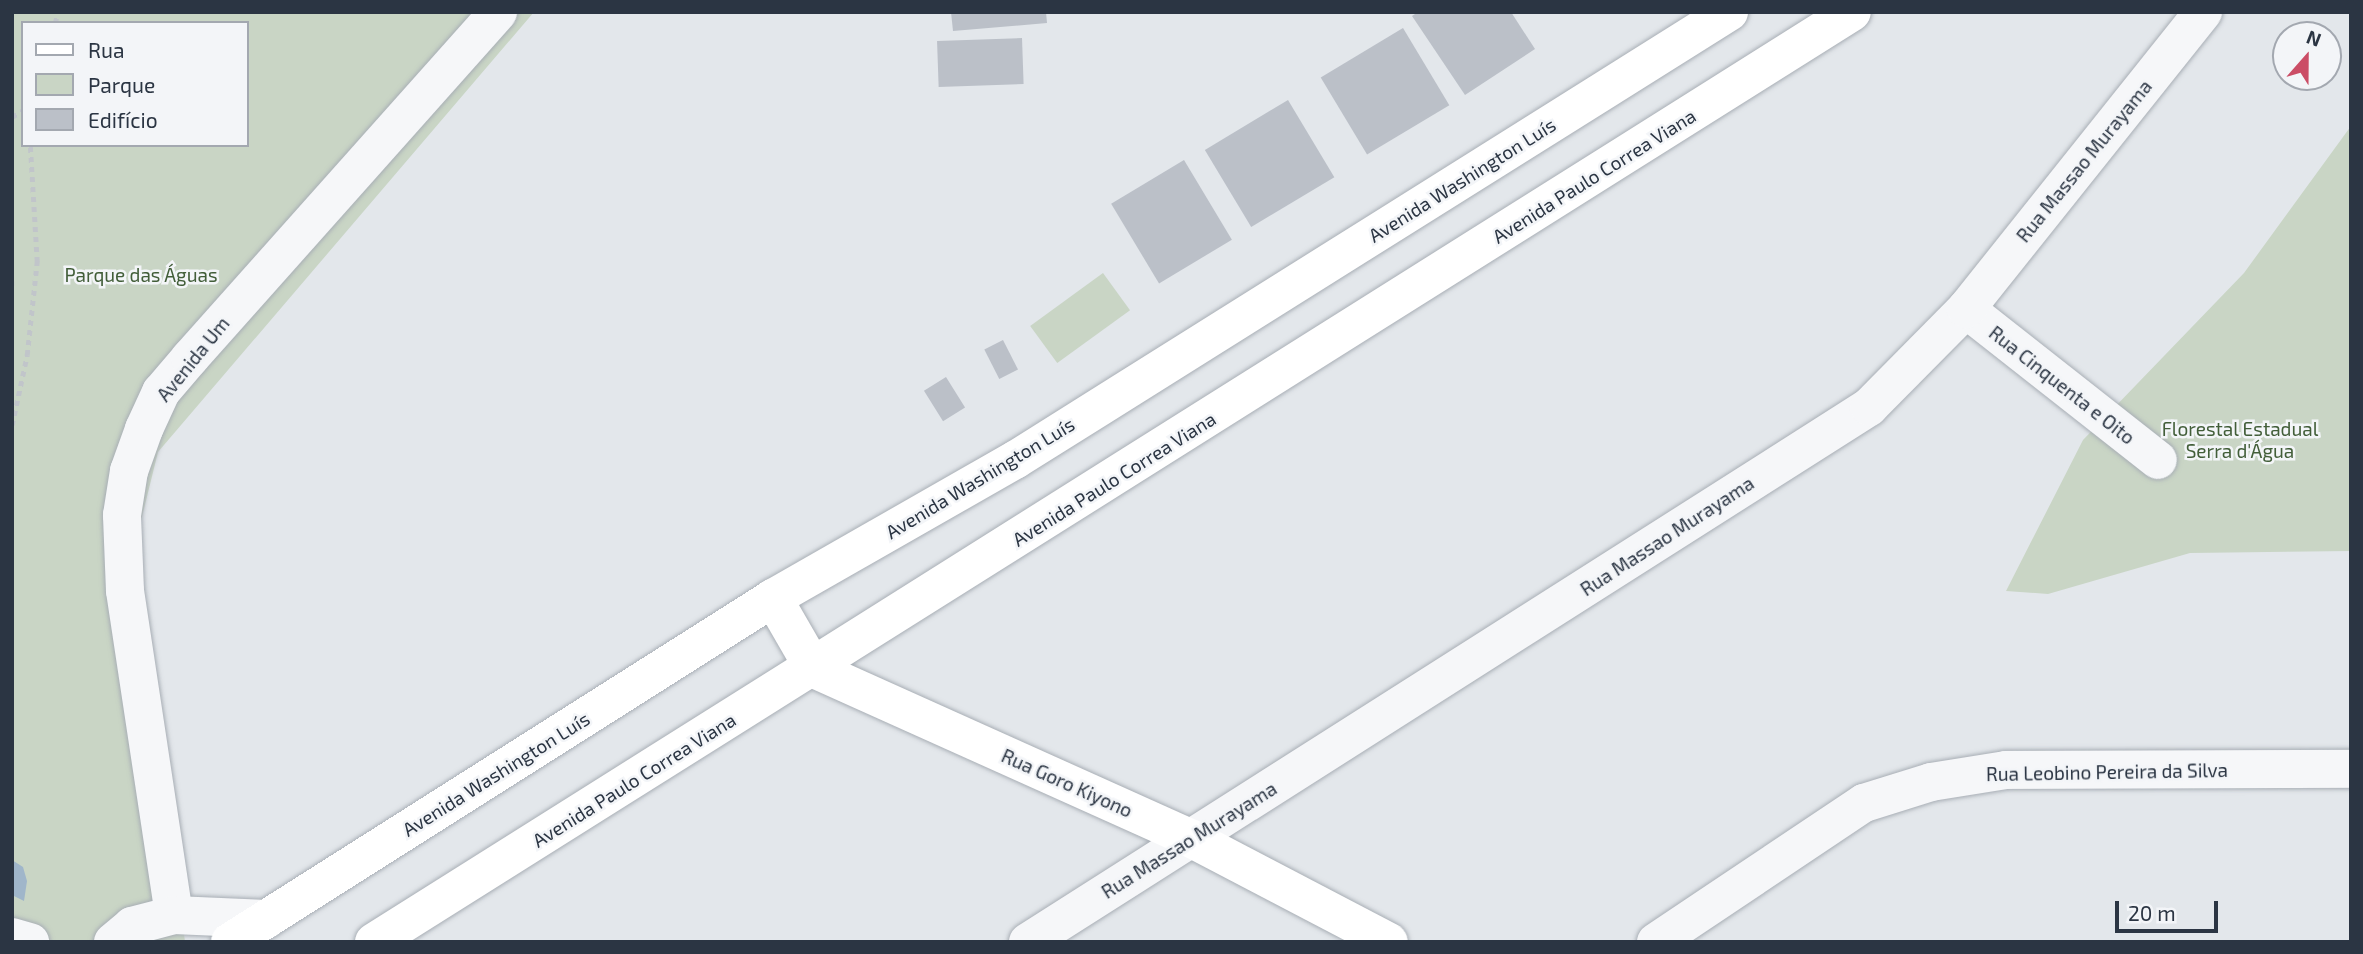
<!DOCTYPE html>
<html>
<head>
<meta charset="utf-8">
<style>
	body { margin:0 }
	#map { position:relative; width:2363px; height:954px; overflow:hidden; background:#e3e7eb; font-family:"Exo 2",sans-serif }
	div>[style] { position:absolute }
	.green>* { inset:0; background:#c9d5c5; transform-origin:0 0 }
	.water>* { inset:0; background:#a0b6ca }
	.building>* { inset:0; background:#bbc0c8; transform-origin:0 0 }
	.path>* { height:4.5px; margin-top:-2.25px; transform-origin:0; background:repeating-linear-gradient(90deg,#c1c5ca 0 5px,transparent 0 10px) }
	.roads { filter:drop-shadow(0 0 2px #a8aeb5) drop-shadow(0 0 2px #a8aeb5) }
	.street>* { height:38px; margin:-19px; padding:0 19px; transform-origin:19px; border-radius:19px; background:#f6f7f9 }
	.secondary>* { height:38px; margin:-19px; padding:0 19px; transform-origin:19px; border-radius:19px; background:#fff }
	span { translate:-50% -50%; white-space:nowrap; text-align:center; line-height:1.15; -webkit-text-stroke:5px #f3f5f8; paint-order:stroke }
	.street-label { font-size:19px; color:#2b3543 }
	.park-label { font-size:19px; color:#425e39 }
	.frame { position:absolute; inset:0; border:14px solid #2b3543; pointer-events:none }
	.legend { position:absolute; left:21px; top:21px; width:228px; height:126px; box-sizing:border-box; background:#f3f5f8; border:2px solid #a3a8b0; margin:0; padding:9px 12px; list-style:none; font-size:21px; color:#2b3543 }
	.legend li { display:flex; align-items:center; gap:14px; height:35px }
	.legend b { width:35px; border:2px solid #a3a8b0 }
	.north { position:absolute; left:2272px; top:21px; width:70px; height:70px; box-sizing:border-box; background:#f3f5f8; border:2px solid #a3a8b0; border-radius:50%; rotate:21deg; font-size:19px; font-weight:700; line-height:28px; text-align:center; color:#2b3543 }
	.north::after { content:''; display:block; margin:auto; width:24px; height:32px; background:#cb4d66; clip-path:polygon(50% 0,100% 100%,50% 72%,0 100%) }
	.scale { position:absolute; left:2115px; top:901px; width:103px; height:32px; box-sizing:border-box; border:4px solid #2b3543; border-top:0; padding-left:9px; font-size:21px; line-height:24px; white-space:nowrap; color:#2b3543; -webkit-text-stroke:5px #f3f5f8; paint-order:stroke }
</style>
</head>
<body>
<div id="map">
	<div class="green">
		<i style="clip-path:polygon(evenodd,12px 12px,534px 12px,158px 452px,137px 537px,185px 942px,12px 942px,12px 12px,23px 23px,247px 23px,247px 145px,23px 145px,23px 23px)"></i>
		<i style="clip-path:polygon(2351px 126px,2351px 551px,2190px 553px,2048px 594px,2006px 591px,2083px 440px,2244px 273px)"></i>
		<i style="left:1103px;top:273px;width:46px;height:90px;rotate:54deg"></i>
	</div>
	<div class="water">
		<i style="clip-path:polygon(12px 860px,23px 867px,27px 881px,24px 901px,12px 895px)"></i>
	</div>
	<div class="building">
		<i style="clip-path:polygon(951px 12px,1046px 12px,1047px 23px,953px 31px)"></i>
		<i style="clip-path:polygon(1418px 12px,1511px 12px,1535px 49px,1465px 95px,1412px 16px)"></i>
		<i style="left:1403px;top:28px;width:90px;height:96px;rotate:59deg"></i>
		<i style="left:1022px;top:38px;width:46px;height:85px;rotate:88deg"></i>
		<i style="left:1288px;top:100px;width:90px;height:97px;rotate:59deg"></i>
		<i style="left:1184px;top:160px;width:93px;height:85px;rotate:59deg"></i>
		<i style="left:1003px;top:340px;width:33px;height:21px;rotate:63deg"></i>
		<i style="left:946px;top:377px;width:36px;height:26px;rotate:58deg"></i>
	</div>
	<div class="path">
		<i style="left:55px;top:23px;width:11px;rotate:-75deg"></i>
		<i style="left:12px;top:117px;width:13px;rotate:-32deg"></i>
		<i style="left:12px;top:281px;width:6px;rotate:90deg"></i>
		<i style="left:12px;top:425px;width:72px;rotate:-77.9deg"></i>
		<i style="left:27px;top:355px;width:94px;rotate:-83.9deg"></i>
		<i style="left:37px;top:262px;width:117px;rotate:-93.4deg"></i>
	</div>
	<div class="roads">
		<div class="street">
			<i style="left:1966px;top:309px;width:244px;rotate:38.2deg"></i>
			<i style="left:174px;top:915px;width:328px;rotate:-98.6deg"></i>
			<i style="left:125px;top:591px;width:76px;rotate:-92.3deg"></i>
			<i style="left:122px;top:515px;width:45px;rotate:-81deg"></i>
			<i style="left:129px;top:471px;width:45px;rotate:-70.3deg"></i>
			<i style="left:144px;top:429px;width:41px;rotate:-65.3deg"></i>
			<i style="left:161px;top:392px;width:45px;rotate:-49.5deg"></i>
			<i style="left:190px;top:358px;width:463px;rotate:-48.3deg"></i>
			<i style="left:12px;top:937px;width:19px;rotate:16deg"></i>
			<i style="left:113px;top:942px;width:25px;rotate:-40deg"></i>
			<i style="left:132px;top:926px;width:43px;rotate:-14.7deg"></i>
			<i style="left:174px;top:915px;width:93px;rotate:2.5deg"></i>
			<i style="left:1028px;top:942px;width:997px;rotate:-32.46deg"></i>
			<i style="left:1869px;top:407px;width:138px;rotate:-45.3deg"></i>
			<i style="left:1966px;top:309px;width:380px;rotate:-51.4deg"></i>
			<i style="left:1656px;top:942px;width:250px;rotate:-33.8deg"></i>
			<i style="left:1864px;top:803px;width:70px;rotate:-17.4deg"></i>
			<i style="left:1931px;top:782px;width:76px;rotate:-9.1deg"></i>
			<i style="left:2006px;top:770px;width:345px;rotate:-0.2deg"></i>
		</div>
		<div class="secondary">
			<i style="left:773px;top:598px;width:82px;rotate:60deg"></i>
			<i style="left:814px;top:669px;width:414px;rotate:24.2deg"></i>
			<i style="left:1192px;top:839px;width:222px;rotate:27.6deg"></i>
			<i style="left:230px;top:942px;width:643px;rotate:-32.35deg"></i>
			<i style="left:773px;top:598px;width:279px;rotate:-29.7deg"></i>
			<i style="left:1015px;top:460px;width:843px;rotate:-32.11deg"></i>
			<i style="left:374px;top:942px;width:1746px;rotate:-32.18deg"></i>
		</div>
	</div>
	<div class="street-label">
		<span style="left:2084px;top:161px;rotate:-51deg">Rua Massao Murayama</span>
		<span style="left:1594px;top:176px;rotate:-32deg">Avenida Paulo Correa Viana</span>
		<span style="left:1462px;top:180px;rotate:-32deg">Avenida Washington Luís</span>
		<span style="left:193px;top:359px;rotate:-51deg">Avenida Um</span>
		<span style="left:2062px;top:385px;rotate:38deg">Rua Cinquenta e Oito</span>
		<span style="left:980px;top:478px;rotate:-31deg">Avenida Washington Luís</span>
		<span style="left:1114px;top:479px;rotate:-32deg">Avenida Paulo Correa Viana</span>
		<span style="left:1667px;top:536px;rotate:-33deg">Rua Massao Murayama</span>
		<span style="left:2107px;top:772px;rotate:-1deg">Rua Leobino Pereira da Silva</span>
		<span style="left:496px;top:774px;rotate:-32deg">Avenida Washington Luís</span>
		<span style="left:634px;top:780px;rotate:-32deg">Avenida Paulo Correa Viana</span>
		<span style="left:1067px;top:783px;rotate:24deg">Rua Goro Kiyono</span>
		<span style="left:1189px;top:840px;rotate:-32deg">Rua Massao Murayama</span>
	</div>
	<div class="park-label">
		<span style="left:141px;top:275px">Parque das Águas</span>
		<span style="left:2240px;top:440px">Florestal Estadual<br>Serra d'Água</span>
	</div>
	<div class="frame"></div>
	<ul class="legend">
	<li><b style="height:9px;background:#fff"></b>Rua</li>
	<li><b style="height:19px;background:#c9d5c5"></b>Parque</li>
	<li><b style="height:19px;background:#bbc0c8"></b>Edifício</li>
	</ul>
	<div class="north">N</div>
	<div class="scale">20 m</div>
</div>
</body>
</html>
